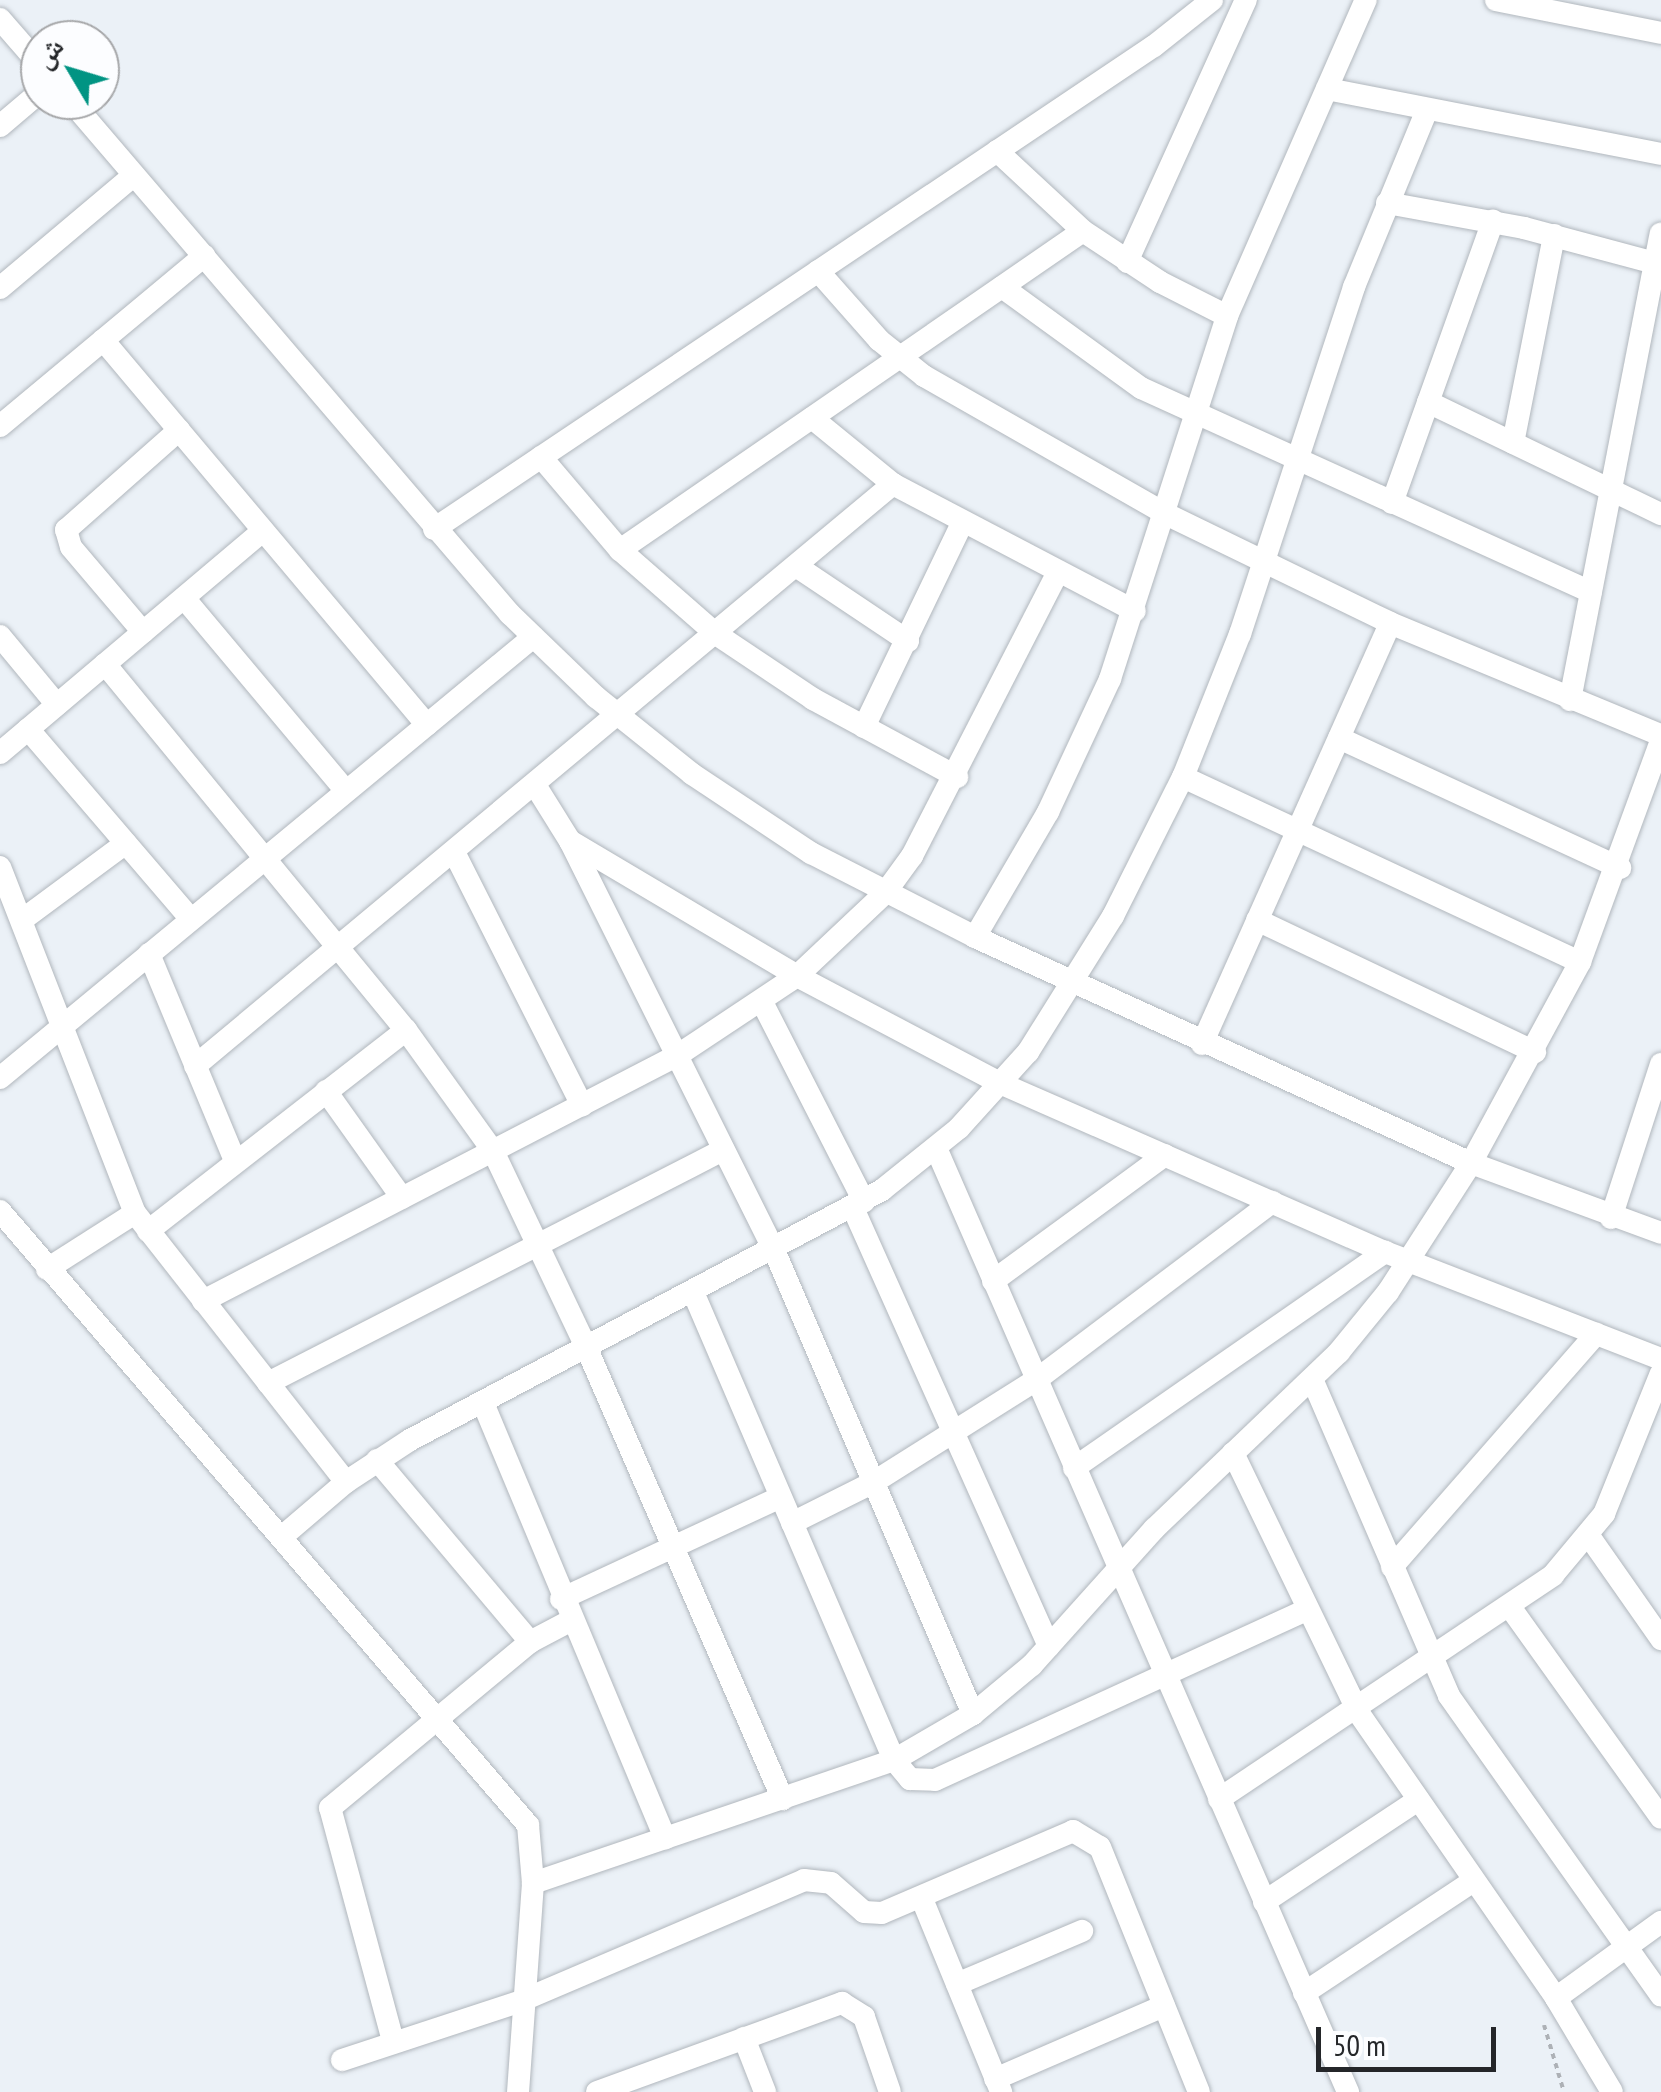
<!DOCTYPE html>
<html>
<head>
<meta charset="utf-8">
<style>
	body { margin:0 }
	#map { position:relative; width:1661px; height:2092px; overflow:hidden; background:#ebf1f7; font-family:"PT Sans Narrow","Noto Naskh Arabic",sans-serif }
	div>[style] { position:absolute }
	.path>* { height:4px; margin-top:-2px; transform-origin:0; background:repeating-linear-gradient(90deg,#adb1b6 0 5px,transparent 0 10px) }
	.roads { filter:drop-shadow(0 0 2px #b1b7bd) drop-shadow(0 0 2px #b1b7bd) }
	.minor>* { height:22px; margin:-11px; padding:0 11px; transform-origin:11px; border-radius:11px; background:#fff }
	span { translate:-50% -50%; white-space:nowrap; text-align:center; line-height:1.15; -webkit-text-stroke:10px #fcfdff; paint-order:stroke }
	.north { position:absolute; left:20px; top:20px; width:100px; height:100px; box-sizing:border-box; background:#fcfdff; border:2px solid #a6a7a9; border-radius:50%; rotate:308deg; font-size:28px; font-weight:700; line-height:40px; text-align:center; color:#242629 }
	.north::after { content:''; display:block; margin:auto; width:35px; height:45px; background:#019483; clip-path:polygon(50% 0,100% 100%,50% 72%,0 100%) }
	.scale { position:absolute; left:1316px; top:2027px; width:180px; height:45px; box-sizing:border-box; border:5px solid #242629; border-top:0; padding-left:12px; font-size:30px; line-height:35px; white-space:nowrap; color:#242629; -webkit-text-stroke:8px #fcfdff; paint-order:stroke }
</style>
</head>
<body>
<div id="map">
	<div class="path">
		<i style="left:1544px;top:2025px;width:70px;rotate:73.4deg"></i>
	</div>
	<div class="roads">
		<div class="minor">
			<i style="left:1496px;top:0;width:168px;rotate:11.3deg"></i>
			<i style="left:0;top:19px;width:61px;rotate:49deg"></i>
			<i style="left:1327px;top:89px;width:340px;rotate:11deg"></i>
			<i style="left:70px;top:100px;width:677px;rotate:49.44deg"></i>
			<i style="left:510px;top:614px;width:120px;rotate:44deg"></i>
			<i style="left:596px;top:697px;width:123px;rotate:38.7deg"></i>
			<i style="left:692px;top:774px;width:143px;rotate:33.6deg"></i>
			<i style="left:811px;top:853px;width:184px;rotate:27.1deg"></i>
			<i style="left:975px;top:937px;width:545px;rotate:24.5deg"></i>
			<i style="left:1471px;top:1163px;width:202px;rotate:20.2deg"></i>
			<i style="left:0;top:126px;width:52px;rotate:-40.4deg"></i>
			<i style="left:997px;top:151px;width:117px;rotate:42.9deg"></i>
			<i style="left:1083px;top:231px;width:92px;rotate:33.5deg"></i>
			<i style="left:1160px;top:282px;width:75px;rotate:26.9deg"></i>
			<i style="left:1387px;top:203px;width:139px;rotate:10.3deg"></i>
			<i style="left:1524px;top:228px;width:136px;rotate:15deg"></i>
			<i style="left:1127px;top:262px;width:288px;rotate:-65.6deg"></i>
			<i style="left:818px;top:271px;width:92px;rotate:48.5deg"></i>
			<i style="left:879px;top:340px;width:58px;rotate:38.7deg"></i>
			<i style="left:924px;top:376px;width:279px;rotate:29.7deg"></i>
			<i style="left:1166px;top:514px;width:249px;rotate:25.9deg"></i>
			<i style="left:1390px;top:623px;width:293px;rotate:22.5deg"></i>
			<i style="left:1002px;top:287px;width:172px;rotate:36deg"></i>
			<i style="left:1141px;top:388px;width:494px;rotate:24.4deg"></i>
			<i style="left:0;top:288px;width:175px;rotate:-40.1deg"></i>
			<i style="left:103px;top:340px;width:503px;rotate:49.92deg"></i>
			<i style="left:1428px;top:402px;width:259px;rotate:25.7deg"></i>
			<i style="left:812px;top:418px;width:104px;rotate:39.2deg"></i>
			<i style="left:893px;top:484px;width:273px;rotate:27.7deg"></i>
			<i style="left:0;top:426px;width:266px;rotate:-39.8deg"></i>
			<i style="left:1513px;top:443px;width:212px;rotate:-78.8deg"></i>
			<i style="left:541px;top:457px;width:122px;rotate:49.7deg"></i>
			<i style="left:620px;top:550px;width:128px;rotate:41.2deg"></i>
			<i style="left:716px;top:634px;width:117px;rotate:33.8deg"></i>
			<i style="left:813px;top:699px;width:164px;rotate:28.4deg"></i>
			<i style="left:1392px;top:503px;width:300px;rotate:-70.3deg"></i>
			<i style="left:434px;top:529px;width:867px;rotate:-33.86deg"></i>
			<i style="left:1154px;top:46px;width:74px;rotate:-38.4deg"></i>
			<i style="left:620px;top:550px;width:562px;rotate:-34.57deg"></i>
			<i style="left:796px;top:566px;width:135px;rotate:33.8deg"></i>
			<i style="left:184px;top:598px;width:252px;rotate:50deg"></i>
			<i style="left:143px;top:632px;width:111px;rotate:-130.3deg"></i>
			<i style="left:71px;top:547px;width:18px;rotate:-106deg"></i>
			<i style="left:66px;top:530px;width:151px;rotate:-41.5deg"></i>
			<i style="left:0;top:636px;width:89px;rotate:50.4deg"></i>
			<i style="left:105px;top:664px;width:474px;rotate:50.6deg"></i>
			<i style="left:406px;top:1030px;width:149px;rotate:54.3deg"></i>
			<i style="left:493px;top:1151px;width:219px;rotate:64.6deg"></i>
			<i style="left:587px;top:1349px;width:491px;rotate:66.5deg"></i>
			<i style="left:1570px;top:700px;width:475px;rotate:-79deg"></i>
			<i style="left:864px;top:727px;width:226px;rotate:-64.3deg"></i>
			<i style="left:28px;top:729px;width:250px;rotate:49.4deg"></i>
			<i style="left:1339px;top:738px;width:310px;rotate:24.8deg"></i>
			<i style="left:0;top:753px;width:344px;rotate:-40.2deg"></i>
			<i style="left:1183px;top:777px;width:438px;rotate:25deg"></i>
			<i style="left:535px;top:785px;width:66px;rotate:58deg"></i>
			<i style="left:570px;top:841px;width:457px;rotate:63.5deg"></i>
			<i style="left:774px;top:1250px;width:505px;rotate:66.79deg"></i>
			<i style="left:570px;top:841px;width:264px;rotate:30.7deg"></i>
			<i style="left:797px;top:976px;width:232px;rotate:27.8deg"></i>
			<i style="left:1002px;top:1084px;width:418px;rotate:23.7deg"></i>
			<i style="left:1385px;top:1252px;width:296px;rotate:21.2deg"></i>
			<i style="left:454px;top:852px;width:284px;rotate:63.2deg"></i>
			<i style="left:0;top:867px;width:371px;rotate:68.7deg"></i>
			<i style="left:135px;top:1213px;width:342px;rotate:51.9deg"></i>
			<i style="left:22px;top:920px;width:129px;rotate:-36.5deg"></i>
			<i style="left:1257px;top:920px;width:308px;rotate:25.4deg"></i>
			<i style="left:975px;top:937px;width:145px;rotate:-59.7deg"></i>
			<i style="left:1048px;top:812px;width:147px;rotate:-65deg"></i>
			<i style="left:1110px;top:679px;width:381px;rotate:-72.1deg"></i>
			<i style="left:1227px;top:316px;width:345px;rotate:-66.3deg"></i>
			<i style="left:149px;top:954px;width:224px;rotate:67.4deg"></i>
			<i style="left:762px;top:1002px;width:224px;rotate:62.9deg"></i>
			<i style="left:1202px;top:1044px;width:461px;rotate:-65.9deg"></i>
			<i style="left:195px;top:1066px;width:909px;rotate:-39.82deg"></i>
			<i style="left:0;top:1078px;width:692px;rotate:-39.6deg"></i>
			<i style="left:326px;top:1091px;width:131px;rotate:54.6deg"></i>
			<i style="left:936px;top:1148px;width:1030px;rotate:66.42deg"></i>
			<i style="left:853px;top:1208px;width:480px;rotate:65.9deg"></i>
			<i style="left:0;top:1211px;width:810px;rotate:49.31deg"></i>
			<i style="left:528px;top:1825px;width:58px;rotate:85.1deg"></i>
			<i style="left:533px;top:1883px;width:210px;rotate:94.1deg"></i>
			<i style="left:1611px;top:1218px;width:162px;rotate:-72deg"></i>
			<i style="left:148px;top:1231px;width:327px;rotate:-37.9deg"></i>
			<i style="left:47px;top:1269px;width:104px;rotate:-32.5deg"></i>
			<i style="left:993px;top:1281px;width:213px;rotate:-36.2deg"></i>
			<i style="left:693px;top:1292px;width:509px;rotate:66.76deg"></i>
			<i style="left:894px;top:1760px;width:25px;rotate:50deg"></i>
			<i style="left:910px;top:1779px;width:25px;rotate:2deg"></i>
			<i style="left:935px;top:1780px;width:409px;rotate:-24.6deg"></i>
			<i style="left:203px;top:1301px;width:535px;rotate:-27.38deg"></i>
			<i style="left:678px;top:1055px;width:143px;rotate:-33.6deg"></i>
			<i style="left:797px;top:976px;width:121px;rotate:-43.3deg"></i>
			<i style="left:885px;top:893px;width:46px;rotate:-53.9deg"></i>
			<i style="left:912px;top:856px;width:319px;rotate:-62.8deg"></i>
			<i style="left:1312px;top:1379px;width:345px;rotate:66.6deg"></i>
			<i style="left:1449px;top:1696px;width:367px;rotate:54.7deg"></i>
			<i style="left:268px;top:1383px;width:511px;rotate:-27.12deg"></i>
			<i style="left:483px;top:1403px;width:472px;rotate:67.3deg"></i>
			<i style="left:1233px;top:1453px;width:288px;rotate:64.2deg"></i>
			<i style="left:1358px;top:1712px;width:348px;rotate:55.3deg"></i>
			<i style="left:1556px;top:1998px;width:109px;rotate:59.2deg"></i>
			<i style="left:377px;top:1460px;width:238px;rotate:49.9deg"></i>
			<i style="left:1074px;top:1468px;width:379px;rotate:-34.8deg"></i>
			<i style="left:792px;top:1523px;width:92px;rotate:-26.6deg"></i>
			<i style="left:874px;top:1482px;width:191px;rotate:-32.2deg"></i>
			<i style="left:1036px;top:1380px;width:296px;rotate:-37deg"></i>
			<i style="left:284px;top:1535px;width:82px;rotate:-40.5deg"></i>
			<i style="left:346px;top:1482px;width:77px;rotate:-33.3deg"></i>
			<i style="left:410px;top:1440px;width:534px;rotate:-27.91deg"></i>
			<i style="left:882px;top:1190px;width:99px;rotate:-38.8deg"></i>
			<i style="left:959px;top:1128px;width:103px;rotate:-47.8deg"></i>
			<i style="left:1028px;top:1052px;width:160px;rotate:-58deg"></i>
			<i style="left:1113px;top:916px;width:156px;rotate:-63.3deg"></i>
			<i style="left:1183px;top:777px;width:154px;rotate:-68.3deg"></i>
			<i style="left:1240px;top:634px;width:365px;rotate:-71.8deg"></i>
			<i style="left:1354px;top:287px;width:191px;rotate:-67.6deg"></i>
			<i style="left:1589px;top:1536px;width:126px;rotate:55deg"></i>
			<i style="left:1392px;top:1567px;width:310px;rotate:-48.8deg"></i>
			<i style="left:561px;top:1599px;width:242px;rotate:-24.9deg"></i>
			<i style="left:1510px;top:1607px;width:259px;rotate:54.4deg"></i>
			<i style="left:1219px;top:1799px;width:402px;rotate:-33.8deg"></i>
			<i style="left:1553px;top:1575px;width:80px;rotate:-50.1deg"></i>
			<i style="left:1604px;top:1514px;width:152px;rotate:-68deg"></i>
			<i style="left:533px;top:1883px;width:381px;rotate:-18.8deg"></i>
			<i style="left:894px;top:1760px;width:91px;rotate:-30.2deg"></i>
			<i style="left:973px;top:1714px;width:77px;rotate:-39.7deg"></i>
			<i style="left:1032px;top:1665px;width:183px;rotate:-48.1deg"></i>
			<i style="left:1154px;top:1529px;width:256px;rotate:-43.7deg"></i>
			<i style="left:1339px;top:1352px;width:77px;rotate:-50.8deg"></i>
			<i style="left:1388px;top:1292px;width:153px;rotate:-57.2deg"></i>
			<i style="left:1471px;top:1163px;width:229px;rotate:-61.5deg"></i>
			<i style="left:1580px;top:962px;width:235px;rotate:-69.9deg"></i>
			<i style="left:922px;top:1899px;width:209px;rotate:67.7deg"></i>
			<i style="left:1264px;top:1902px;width:185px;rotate:-33.5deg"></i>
			<i style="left:957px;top:1984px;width:136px;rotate:-23deg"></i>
			<i style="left:1304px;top:1993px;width:203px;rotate:-33.5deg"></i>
			<i style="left:1556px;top:1998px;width:130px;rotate:-35.9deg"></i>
			<i style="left:744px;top:2038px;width:58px;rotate:68.7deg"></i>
			<i style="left:393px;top:2041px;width:241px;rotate:-105.1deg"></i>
			<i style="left:330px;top:1808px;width:260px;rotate:-39.7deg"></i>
			<i style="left:530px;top:1642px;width:45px;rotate:-27.7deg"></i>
			<i style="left:342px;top:2060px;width:188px;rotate:-18.2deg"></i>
			<i style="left:521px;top:2001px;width:308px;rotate:-23.1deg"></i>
			<i style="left:804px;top:1880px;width:27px;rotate:6deg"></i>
			<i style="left:831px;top:1883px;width:44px;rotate:41.3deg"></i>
			<i style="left:864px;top:1912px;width:18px;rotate:3deg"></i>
			<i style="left:882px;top:1913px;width:208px;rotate:-23.2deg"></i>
			<i style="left:1073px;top:1831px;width:31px;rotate:31deg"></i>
			<i style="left:1100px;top:1847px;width:264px;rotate:68deg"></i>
			<i style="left:995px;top:2079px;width:184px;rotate:-23.4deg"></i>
			<i style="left:597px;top:2092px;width:261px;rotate:-20deg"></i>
			<i style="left:842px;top:2003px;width:26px;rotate:32deg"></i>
			<i style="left:864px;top:2017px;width:79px;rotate:70.9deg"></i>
		</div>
	</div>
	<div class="north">ش</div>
	<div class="scale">50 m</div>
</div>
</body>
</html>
